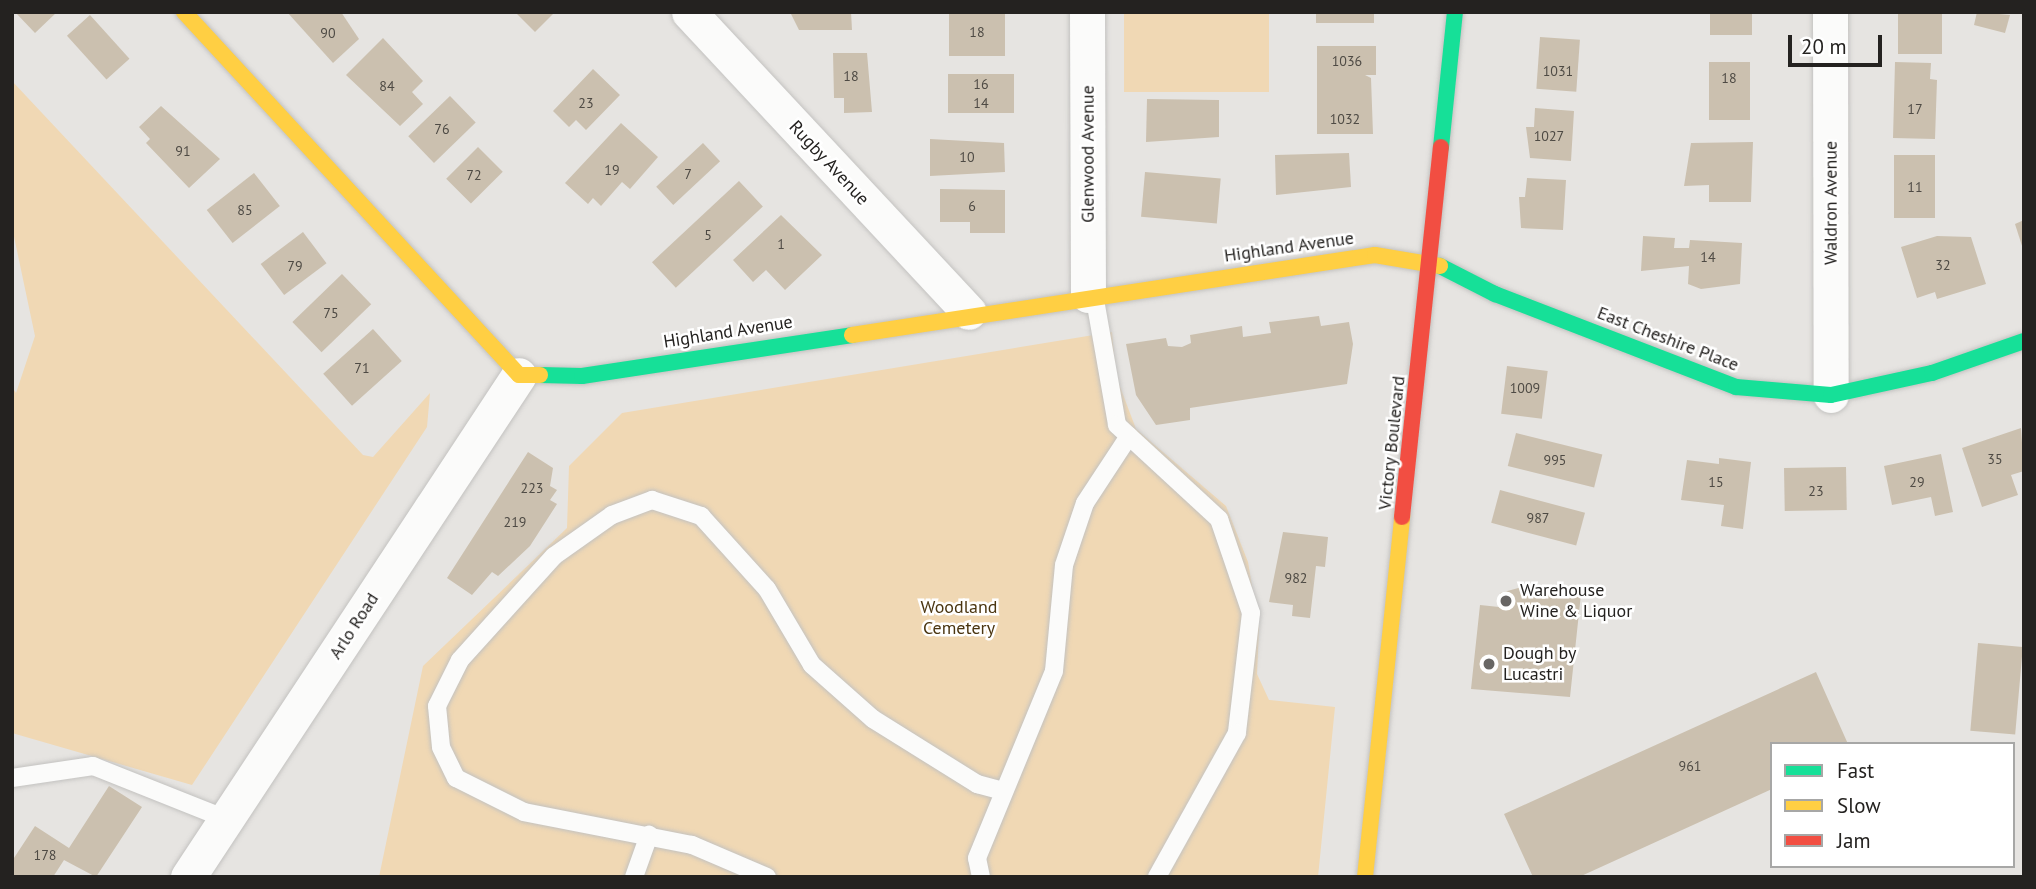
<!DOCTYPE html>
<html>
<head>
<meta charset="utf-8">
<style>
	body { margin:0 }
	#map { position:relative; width:2036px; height:889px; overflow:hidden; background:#e6e4e1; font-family:"PT Sans",sans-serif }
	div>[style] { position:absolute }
	.green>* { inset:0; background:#f0d8b4; transform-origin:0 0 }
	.building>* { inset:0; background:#cbc0af; transform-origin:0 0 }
	.roads { filter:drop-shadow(0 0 2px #c3c2c0) drop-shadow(0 0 2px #c3c2c0) }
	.lane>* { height:18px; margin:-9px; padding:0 9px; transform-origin:9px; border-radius:9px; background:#fbfbfa }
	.street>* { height:35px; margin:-17.5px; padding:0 17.5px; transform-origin:17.5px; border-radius:17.5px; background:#fbfbfa }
	.fast>* { height:16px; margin:-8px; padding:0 8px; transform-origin:8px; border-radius:8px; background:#16e098 }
	.slow>* { height:16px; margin:-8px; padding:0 8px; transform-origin:8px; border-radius:8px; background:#ffcf43 }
	.jam>* { height:16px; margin:-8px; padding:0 8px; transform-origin:8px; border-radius:8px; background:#f24e42 }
	.dots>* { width:19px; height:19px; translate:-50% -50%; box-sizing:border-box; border:4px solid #fff; border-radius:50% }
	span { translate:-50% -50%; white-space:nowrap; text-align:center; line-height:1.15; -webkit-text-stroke:5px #fff; paint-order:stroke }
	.number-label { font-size:14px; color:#4e4a44 }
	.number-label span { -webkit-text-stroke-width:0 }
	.street-label { font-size:18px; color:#242220 }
	.poi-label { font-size:18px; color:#242220 }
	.left { translate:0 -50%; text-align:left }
	.park-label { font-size:18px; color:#4a3510 }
	.frame { position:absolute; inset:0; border:14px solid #242220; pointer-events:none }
	.legend { position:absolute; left:1770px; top:742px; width:245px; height:126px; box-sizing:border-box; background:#fff; border:2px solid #a7a7a6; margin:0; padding:9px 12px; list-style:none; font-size:21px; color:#242220 }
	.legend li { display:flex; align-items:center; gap:14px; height:35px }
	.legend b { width:35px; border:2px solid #a7a7a6 }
	.scale { position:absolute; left:1788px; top:35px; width:94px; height:32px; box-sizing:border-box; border:4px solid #242220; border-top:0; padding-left:9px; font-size:21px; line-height:24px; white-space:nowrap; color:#242220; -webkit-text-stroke:5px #fff; paint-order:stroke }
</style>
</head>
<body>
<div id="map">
	<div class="green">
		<i style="left:1124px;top:12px;width:145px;height:80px"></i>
		<i style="clip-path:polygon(12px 81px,363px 455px,373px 457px,430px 393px,427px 427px,192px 785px,12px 733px,12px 387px,16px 393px,35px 336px,12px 227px)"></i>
		<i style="clip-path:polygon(1112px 332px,1116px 376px,1136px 429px,1226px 506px,1248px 562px,1259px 628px,1257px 674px,1269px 700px,1335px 707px,1318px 877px,379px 877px,423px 666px,567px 528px,569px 466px,622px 413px)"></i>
	</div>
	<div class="building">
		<i style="clip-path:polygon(15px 12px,57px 12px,35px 33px)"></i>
		<i style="clip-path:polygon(287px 12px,341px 12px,359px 39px,333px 63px)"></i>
		<i style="clip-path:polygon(515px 12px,555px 12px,535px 32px)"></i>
		<i style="clip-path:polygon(790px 12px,851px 12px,852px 30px,799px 30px)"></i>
		<i style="left:949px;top:12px;width:56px;height:44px"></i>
		<i style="left:1316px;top:12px;width:58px;height:11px"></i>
		<i style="left:1710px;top:12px;width:42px;height:23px"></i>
		<i style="left:1898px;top:12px;width:44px;height:42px"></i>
		<i style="clip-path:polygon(1977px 12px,2010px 15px,2005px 33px,1974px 25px)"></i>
		<i style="left:90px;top:15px;width:59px;height:31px;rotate:48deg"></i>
		<i style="left:1540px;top:37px;width:40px;height:52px;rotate:4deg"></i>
		<i style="clip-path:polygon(383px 38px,423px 81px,412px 92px,423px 104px,400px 126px,346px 75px)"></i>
		<i style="clip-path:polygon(1317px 46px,1376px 46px,1376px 75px,1365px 75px,1371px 78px,1373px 134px,1317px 134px)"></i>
		<i style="clip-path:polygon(833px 53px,867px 53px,872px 112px,844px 113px,844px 98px,834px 98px)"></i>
		<i style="left:1709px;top:62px;width:41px;height:58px"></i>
		<i style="clip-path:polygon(1895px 62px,1931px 63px,1930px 79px,1937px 80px,1935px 139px,1893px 138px)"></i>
		<i style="clip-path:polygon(593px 69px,620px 95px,586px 130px,576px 120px,569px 127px,553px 111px)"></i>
		<i style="left:948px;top:74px;width:66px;height:39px"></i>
		<i style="left:450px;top:96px;width:37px;height:58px;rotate:46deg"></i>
		<i style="clip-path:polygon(1147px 99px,1219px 100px,1219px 137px,1146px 142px)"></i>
		<i style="clip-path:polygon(161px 106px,220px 159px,189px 188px,146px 143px,150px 139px,139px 127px)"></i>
		<i style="clip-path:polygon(1535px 108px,1574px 111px,1571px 161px,1530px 158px,1526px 127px,1534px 127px)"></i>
		<i style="clip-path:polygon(621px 123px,658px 157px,630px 189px,622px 182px,601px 206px,593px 198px,588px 204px,565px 183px)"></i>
		<i style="clip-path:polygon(930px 139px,1004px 143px,1005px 172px,930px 176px)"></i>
		<i style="clip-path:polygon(1753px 142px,1751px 202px,1709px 202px,1709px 185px,1684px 186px,1691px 143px)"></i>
		<i style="left:703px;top:143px;width:25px;height:64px;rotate:47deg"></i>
		<i style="left:478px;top:147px;width:35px;height:45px;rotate:45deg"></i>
		<i style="clip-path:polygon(1349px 153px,1351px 187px,1276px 195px,1275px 155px)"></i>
		<i style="left:1894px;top:155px;width:41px;height:63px"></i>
		<i style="left:1145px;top:172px;width:76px;height:45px;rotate:5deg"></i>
		<i style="left:254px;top:173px;width:42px;height:60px;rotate:52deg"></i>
		<i style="clip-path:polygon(1527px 178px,1566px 180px,1563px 230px,1521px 228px,1519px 197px,1525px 197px)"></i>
		<i style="left:739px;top:181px;width:35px;height:119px;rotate:47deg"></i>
		<i style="clip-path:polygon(940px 189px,1005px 190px,1005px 233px,970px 233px,970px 222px,940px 222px)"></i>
		<i style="clip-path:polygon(781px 215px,822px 255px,785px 290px,766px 270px,753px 282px,733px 260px)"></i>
		<i style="clip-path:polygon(2024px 220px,2024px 249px,2023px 249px,2015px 224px)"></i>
		<i style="left:303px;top:232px;width:39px;height:53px;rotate:53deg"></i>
		<i style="clip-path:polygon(1643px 236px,1675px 238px,1674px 248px,1689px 248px,1690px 240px,1742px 243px,1740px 284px,1701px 289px,1688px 284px,1689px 266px,1641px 271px)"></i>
		<i style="clip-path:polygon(1937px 236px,1971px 237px,1986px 284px,1937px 299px,1935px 292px,1917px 298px,1901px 247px)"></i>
		<i style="left:342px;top:274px;width:42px;height:69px;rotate:46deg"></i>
		<i style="clip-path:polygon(1319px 316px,1321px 326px,1349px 322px,1353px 344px,1347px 384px,1190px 408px,1190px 420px,1156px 425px,1136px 395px,1126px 344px,1166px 338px,1168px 346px,1182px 347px,1191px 343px,1190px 335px,1242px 326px,1243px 337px,1271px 333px,1269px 322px)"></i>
		<i style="left:373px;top:329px;width:43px;height:67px;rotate:48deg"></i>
		<i style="left:1507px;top:366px;width:41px;height:48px;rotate:7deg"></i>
		<i style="clip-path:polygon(2021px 428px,2024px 471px,2011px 475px,2018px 495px,1982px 507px,1962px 448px)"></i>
		<i style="left:1516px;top:433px;width:89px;height:34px;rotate:14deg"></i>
		<i style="clip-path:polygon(528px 452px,553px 468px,550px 486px,557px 490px,550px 500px,557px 504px,530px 546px,498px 576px,492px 572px,472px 595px,447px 578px)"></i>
		<i style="clip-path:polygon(1941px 454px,1953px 512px,1935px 516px,1931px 497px,1892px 505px,1884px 466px)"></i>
		<i style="clip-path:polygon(1719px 458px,1751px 462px,1743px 529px,1721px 526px,1724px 505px,1681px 500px,1687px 460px,1719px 464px)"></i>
		<i style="left:1846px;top:467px;width:43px;height:62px;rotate:89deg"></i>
		<i style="left:1500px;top:490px;width:88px;height:34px;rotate:15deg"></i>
		<i style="clip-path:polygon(1283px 532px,1328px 537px,1325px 567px,1316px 566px,1310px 618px,1292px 616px,1293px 605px,1269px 602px)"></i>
		<i style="clip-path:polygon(1522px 587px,1581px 594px,1570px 697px,1471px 689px,1480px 605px,1499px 607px,1500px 593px)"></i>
		<i style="left:1978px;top:643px;width:45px;height:88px;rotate:5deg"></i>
		<i style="clip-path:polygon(1816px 672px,1848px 744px,1772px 744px,1772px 789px,1579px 877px,1533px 877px,1504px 814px)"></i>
		<i style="clip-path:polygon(109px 786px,142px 807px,96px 877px,64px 860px,53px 877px,12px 877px,12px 861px,35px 826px,69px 848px)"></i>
	</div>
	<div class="roads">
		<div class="lane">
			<i style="left:1094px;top:294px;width:133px;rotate:80deg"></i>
			<i style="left:1117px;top:425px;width:139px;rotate:42.7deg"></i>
			<i style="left:1219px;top:519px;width:99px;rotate:71.2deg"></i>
			<i style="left:1251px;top:613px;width:121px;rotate:96.7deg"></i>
			<i style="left:1237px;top:733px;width:165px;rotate:119.1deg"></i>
			<i style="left:12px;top:778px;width:82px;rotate:-8.4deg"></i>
			<i style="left:93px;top:766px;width:143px;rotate:21.7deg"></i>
			<i style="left:634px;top:877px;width:45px;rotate:-70.3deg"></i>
			<i style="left:767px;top:877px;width:82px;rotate:-156.9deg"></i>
			<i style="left:692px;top:845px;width:171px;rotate:-168.9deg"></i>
			<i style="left:524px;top:812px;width:76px;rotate:-153.4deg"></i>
			<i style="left:456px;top:778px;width:34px;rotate:-116deg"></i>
			<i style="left:441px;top:747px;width:41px;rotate:-95.6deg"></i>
			<i style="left:437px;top:706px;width:51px;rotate:-63.4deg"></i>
			<i style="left:460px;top:660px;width:140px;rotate:-47.9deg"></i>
			<i style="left:554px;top:556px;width:71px;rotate:-35.3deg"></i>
			<i style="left:612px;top:515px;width:43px;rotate:-20.6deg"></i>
			<i style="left:652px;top:500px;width:52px;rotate:18.1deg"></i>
			<i style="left:701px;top:516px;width:98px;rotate:47.9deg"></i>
			<i style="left:767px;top:589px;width:88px;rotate:59.4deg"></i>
			<i style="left:812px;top:665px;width:81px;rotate:41.5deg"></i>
			<i style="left:873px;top:719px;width:123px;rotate:32deg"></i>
			<i style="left:977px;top:784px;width:28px;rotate:15deg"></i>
			<i style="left:981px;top:877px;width:19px;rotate:-102deg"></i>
			<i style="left:977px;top:858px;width:202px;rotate:-67.6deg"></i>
			<i style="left:1054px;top:671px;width:106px;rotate:-84.6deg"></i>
			<i style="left:1064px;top:565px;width:65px;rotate:-71.3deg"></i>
			<i style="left:1085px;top:503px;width:80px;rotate:-56.7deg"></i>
		</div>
		<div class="street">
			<i style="left:689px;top:12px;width:410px;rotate:47deg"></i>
			<i style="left:1087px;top:12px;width:283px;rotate:89.8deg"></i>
			<i style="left:1830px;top:12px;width:383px;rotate:89.9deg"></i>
			<i style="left:188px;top:877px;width:601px;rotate:-56.6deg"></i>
		</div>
		<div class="fast">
			<i style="left:1441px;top:147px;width:136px;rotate:-84.1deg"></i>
			<i style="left:1440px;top:266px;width:62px;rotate:27deg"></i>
			<i style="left:1495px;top:294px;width:258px;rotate:21.1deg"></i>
			<i style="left:1736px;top:387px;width:95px;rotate:4.8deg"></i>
			<i style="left:1831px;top:395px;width:103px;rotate:-12.3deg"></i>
			<i style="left:1932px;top:373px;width:97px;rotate:-19.2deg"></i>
			<i style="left:540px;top:375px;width:42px;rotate:1.4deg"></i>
			<i style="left:582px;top:376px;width:273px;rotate:-8.6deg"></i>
		</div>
		<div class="slow">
			<i style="left:184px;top:12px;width:494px;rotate:47.3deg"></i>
			<i style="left:519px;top:375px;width:21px"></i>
			<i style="left:852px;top:335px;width:529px;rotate:-8.7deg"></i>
			<i style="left:1375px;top:255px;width:66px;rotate:9.6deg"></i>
			<i style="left:1365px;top:877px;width:362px;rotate:-84.1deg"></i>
		</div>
		<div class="jam">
			<i style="left:1402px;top:517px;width:372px;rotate:-84deg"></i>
		</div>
	</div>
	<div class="dots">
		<i style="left:1506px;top:601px;background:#686664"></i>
		<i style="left:1489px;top:664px;background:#686664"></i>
	</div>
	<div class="number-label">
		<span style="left:977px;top:32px">18</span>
		<span style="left:328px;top:33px">90</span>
		<span style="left:1347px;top:61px">1036</span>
		<span style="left:1558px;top:71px">1031</span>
		<span style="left:851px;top:76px">18</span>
		<span style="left:1729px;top:78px">18</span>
		<span style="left:981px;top:84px">16</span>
		<span style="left:387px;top:86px">84</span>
		<span style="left:586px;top:103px">23</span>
		<span style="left:981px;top:103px">14</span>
		<span style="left:1915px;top:109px">17</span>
		<span style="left:1345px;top:119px">1032</span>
		<span style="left:442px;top:129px">76</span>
		<span style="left:1549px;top:136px">1027</span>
		<span style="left:183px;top:151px">91</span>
		<span style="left:967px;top:157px">10</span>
		<span style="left:612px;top:170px">19</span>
		<span style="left:688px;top:174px">7</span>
		<span style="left:474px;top:175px">72</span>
		<span style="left:1915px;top:187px">11</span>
		<span style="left:972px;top:206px">6</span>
		<span style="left:245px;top:210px">85</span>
		<span style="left:708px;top:235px">5</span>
		<span style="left:781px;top:244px">1</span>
		<span style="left:1708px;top:257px">14</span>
		<span style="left:1943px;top:265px">32</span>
		<span style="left:295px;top:266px">79</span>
		<span style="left:331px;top:313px">75</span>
		<span style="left:362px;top:368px">71</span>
		<span style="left:1525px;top:388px">1009</span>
		<span style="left:1995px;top:459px">35</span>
		<span style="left:1555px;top:460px">995</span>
		<span style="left:1716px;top:482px">15</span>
		<span style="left:1917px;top:482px">29</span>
		<span style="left:532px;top:488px">223</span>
		<span style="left:1816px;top:491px">23</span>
		<span style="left:1538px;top:518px">987</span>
		<span style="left:515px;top:522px">219</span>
		<span style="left:1296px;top:578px">982</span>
		<span style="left:1690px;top:766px">961</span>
		<span style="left:45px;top:855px">178</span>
	</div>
	<div class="street-label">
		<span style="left:1088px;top:154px;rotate:-90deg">Glenwood Avenue</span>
		<span style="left:829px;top:163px;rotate:47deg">Rugby Avenue</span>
		<span style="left:1831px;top:203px;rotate:-90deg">Waldron Avenue</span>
		<span style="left:1289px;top:247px;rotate:-8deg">Highland Avenue</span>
		<span style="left:728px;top:332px;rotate:-9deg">Highland Avenue</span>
		<span style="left:1668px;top:339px;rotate:21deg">East Cheshire Place</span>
		<span style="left:1392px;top:443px;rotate:-84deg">Victory Boulevard</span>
		<span style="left:354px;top:626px;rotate:-57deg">Arlo Road</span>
	</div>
	<div class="poi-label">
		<span class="left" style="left:1520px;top:601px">Warehouse<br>Wine &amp; Liquor</span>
		<span class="left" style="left:1503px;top:664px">Dough by<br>Lucastri</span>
	</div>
	<div class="park-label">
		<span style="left:959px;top:618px">Woodland<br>Cemetery</span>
	</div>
	<div class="frame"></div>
	<ul class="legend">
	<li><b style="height:9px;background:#16e098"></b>Fast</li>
	<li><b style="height:9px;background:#ffcf43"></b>Slow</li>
	<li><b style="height:9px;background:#f24e42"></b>Jam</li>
	</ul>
	<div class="scale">20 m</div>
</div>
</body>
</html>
